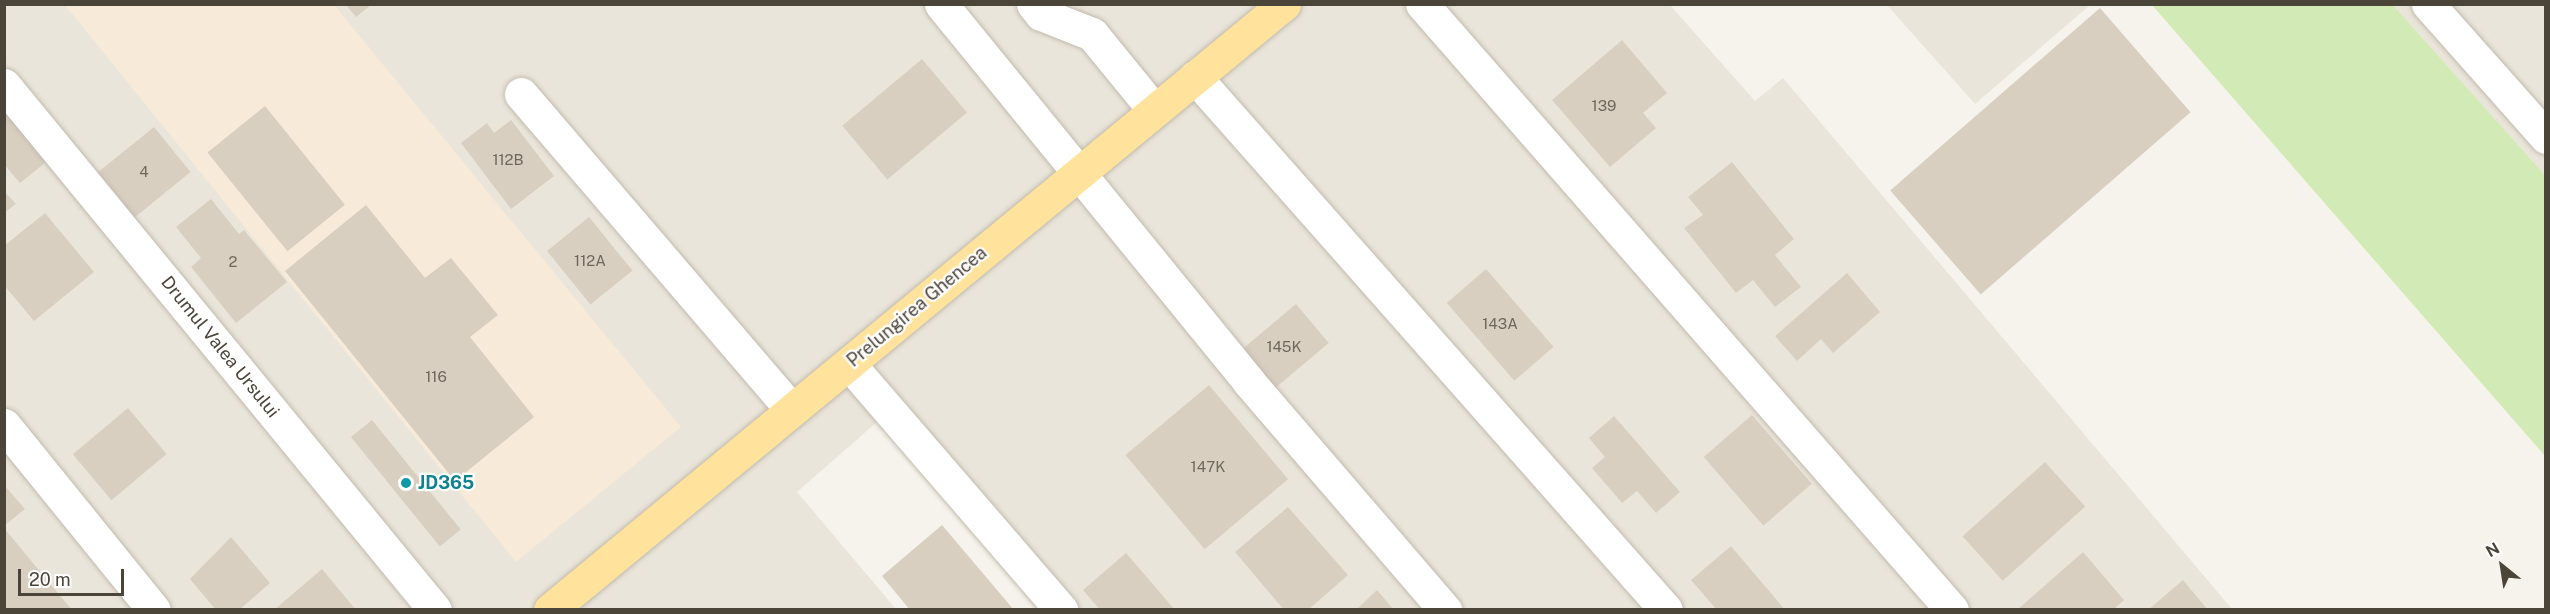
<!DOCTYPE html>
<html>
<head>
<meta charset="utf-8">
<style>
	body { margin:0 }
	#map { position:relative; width:2550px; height:614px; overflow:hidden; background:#f6f3ec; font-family:"Public Sans",sans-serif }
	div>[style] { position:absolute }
	.residential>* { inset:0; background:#eae5da }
	.commercial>* { inset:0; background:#f7ead8 }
	.green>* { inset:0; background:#d2eab5 }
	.building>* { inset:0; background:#d8cfc1; transform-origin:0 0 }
	.roads { filter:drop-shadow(0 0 2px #c2bbae) drop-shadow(0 0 2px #c2bbae) }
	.minor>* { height:33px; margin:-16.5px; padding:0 16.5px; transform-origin:16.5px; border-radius:16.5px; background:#fff }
	.major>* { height:33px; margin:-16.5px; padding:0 16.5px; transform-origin:16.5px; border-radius:16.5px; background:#ffe39c }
	.dots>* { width:16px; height:16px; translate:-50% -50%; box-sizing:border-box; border:3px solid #fff; border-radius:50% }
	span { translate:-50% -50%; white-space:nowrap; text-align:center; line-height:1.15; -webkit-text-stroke:4.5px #fff; paint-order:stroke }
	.number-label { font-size:15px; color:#6e675b }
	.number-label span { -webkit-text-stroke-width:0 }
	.street-label { font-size:18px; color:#4b4439 }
	.culture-label { font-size:18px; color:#0d838f; font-weight:700 }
	.left { translate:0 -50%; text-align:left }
	.frame { position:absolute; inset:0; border:6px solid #4b4439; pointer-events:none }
	.north { position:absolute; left:2472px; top:536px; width:60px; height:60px; -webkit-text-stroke:4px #fff; paint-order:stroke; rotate:330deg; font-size:16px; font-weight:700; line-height:24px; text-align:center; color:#4b4439 }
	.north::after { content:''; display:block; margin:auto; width:21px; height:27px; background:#4b4439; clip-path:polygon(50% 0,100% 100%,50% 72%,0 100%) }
	.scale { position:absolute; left:18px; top:569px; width:106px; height:27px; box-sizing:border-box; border:3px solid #4b4439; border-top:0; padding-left:8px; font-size:18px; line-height:21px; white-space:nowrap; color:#4b4439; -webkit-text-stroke:4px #fff; paint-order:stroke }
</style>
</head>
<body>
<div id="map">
	<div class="residential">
		<i style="clip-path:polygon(4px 5px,1670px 5px,1755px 101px,1783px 78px,2232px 609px,1039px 609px,877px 422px,797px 492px,896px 609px,5px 609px)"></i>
		<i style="clip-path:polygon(1887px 5px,2090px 5px,1975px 104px)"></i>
		<i style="clip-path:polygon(2393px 5px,2545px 5px,2545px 175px)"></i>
	</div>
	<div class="commercial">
		<i style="clip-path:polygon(65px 5px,334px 5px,681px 427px,516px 562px)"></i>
	</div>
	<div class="green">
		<i style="clip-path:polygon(2152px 5px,2393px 5px,2545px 175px,2545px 456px)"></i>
	</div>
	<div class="building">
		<i style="clip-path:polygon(346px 5px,371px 5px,356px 17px)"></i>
		<i style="left:2100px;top:8px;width:138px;height:278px;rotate:49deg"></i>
		<i style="clip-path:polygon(1622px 40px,1667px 93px,1643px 113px,1656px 128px,1610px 167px,1552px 100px)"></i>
		<i style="left:922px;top:59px;width:70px;height:104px;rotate:50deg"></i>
		<i style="clip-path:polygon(4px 103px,50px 159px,20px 183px,4px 164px)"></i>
		<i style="left:265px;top:106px;width:127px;height:74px;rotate:51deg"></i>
		<i style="clip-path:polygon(511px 120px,554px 176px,511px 209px,461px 143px,487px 123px,494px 133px)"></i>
		<i style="left:154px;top:127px;width:58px;height:72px;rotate:51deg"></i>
		<i style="clip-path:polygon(1732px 162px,1794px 239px,1775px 255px,1801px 287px,1775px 307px,1753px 280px,1736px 293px,1684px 228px,1703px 215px,1688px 197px)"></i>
		<i style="clip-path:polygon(4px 191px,16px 204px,4px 213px)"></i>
		<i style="clip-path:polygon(211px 199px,239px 234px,244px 230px,287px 282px,236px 323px,191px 267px,201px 258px,176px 227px)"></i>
		<i style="clip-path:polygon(366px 205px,425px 278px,451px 258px,498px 315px,470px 337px,534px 417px,455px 481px,285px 271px)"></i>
		<i style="clip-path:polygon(45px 213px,94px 272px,34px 321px,4px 285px,4px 246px)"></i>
		<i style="left:589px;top:217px;width:69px;height:54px;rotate:51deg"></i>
		<i style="left:1486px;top:269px;width:103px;height:52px;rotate:49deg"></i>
		<i style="clip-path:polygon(1847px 273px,1880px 312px,1833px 353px,1821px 339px,1797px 361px,1775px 336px)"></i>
		<i style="left:1296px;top:304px;width:51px;height:73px;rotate:50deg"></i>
		<i style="left:1209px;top:385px;width:123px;height:109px;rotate:50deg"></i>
		<i style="left:128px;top:408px;width:60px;height:72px;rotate:50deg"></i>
		<i style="left:1752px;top:415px;width:91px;height:64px;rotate:49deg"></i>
		<i style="clip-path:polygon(1614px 416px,1680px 492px,1656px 513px,1637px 491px,1622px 503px,1592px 468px,1605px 457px,1589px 438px)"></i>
		<i style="left:372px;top:420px;width:141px;height:27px;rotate:51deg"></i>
		<i style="left:2045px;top:462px;width:60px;height:111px;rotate:48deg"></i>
		<i style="clip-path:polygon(4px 485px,25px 509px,4px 526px)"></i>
		<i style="clip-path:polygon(1288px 507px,1348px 575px,1308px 610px,1284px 610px,1235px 552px)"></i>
		<i style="clip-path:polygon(942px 525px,1014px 610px,910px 610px,882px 576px)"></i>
		<i style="clip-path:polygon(4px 528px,72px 610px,4px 610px)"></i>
		<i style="clip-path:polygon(231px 537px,270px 583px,239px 610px,216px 610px,190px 579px)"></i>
		<i style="clip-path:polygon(1731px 546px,1785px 610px,1717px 610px,1691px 580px)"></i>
		<i style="clip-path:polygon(2083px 552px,2124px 600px,2113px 610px,2017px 610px)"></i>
		<i style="clip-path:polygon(1126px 553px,1175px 610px,1100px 610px,1083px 590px)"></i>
		<i style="clip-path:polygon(322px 569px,356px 610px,274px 610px)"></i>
		<i style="clip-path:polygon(2183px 580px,2208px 610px,2148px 610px)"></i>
		<i style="clip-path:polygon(1377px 590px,1394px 610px,1356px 610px)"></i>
	</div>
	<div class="roads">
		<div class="minor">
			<i style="left:941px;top:4px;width:488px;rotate:50.8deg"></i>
			<i style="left:1249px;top:382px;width:301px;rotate:49.3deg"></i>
			<i style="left:1033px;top:4px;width:13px;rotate:51deg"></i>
			<i style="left:1041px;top:14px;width:55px;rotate:21.4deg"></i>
			<i style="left:1092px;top:34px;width:98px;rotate:50.8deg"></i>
			<i style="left:1422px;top:4px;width:805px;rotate:48.83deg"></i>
			<i style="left:2428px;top:4px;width:178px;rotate:48.4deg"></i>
			<i style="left:1195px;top:77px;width:711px;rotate:48.53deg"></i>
			<i style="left:4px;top:85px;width:679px;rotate:50.62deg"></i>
			<i style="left:521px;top:94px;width:416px;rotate:49.4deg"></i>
			<i style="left:849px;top:364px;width:325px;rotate:49.2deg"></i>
			<i style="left:4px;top:425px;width:238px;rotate:51deg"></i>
		</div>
		<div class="major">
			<i style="left:550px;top:610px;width:952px;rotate:-39.54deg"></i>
		</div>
	</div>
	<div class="dots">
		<i style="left:406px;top:483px;background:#0f9aa8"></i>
	</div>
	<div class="number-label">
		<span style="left:1604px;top:106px">139</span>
		<span style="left:508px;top:160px">112B</span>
		<span style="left:144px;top:172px">4</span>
		<span style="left:590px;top:261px">112A</span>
		<span style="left:233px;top:262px">2</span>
		<span style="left:1500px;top:324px">143A</span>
		<span style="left:1284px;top:347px">145K</span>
		<span style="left:436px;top:377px">116</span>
		<span style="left:1208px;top:467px">147K</span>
	</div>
	<div class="street-label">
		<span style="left:917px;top:307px;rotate:-40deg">Prelungirea Ghencea</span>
		<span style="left:220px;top:347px;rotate:51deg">Drumul Valea Ursului</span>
	</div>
	<div class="culture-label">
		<span class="left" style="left:418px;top:483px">JD365</span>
	</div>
	<div class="frame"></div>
	<div class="north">N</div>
	<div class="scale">20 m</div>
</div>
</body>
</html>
